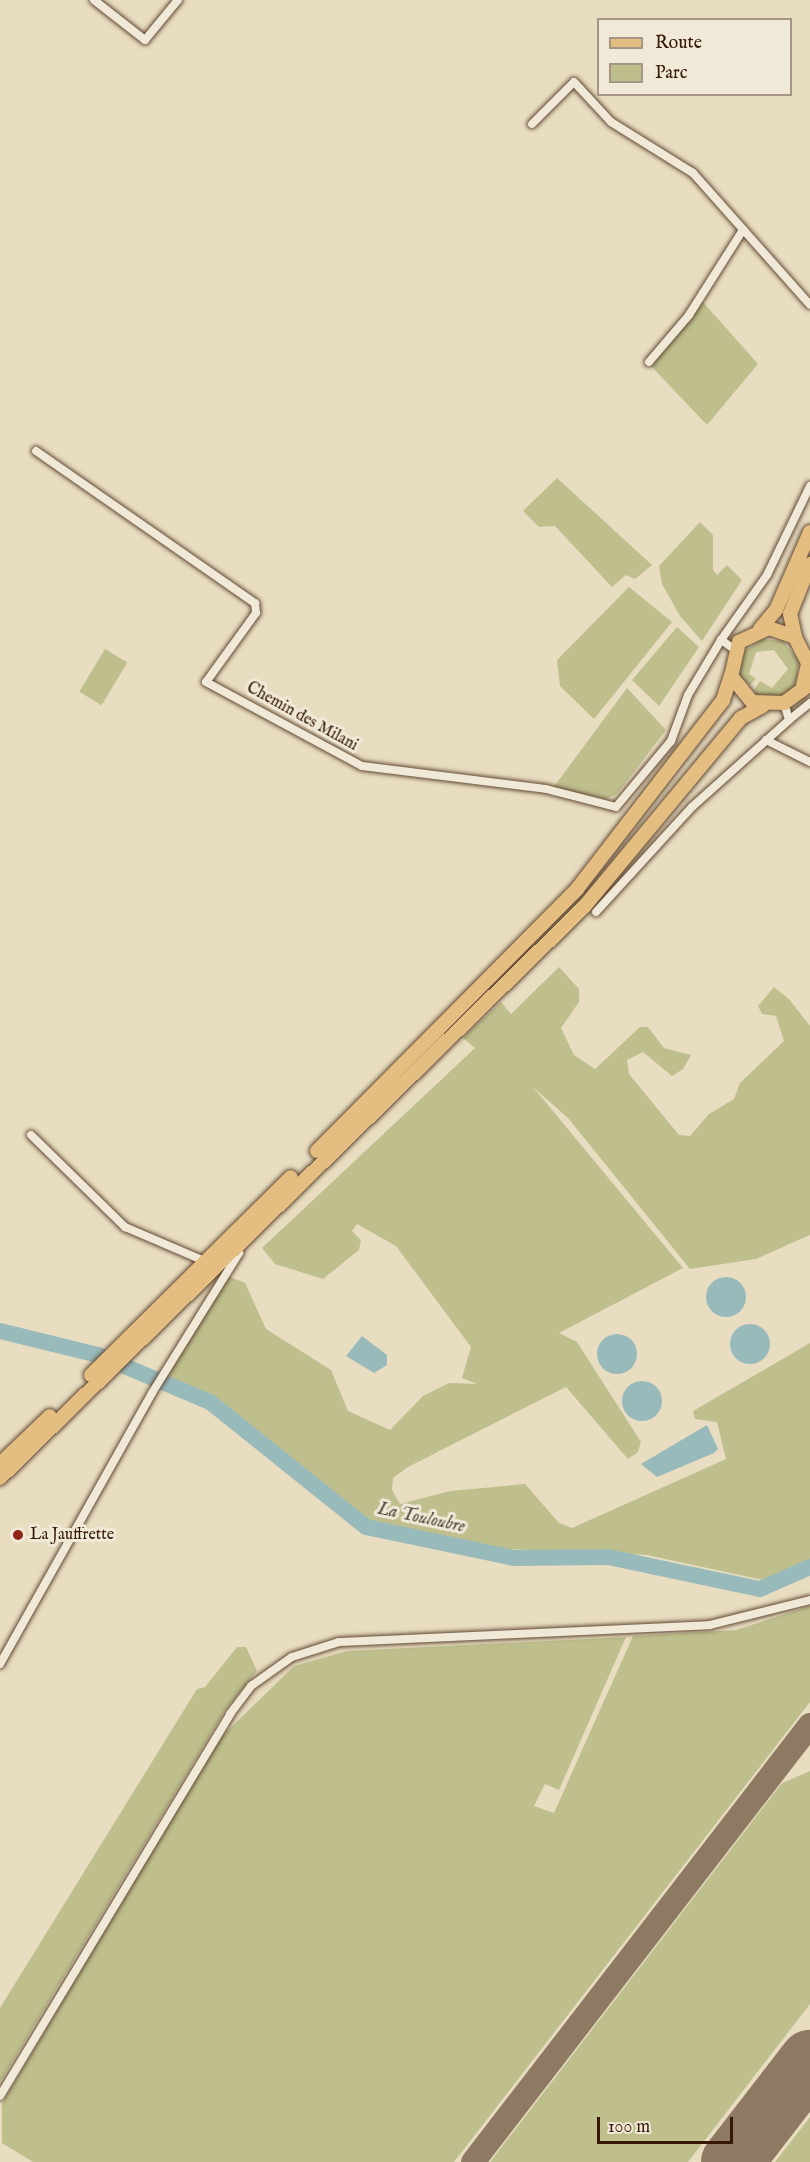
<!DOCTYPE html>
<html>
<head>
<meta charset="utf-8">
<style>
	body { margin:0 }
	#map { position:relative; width:810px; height:2162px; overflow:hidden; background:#e8ddc1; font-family:"IM FELL English",serif }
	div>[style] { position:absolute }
	.green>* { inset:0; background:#bebf8d; transform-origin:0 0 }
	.water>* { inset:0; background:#99babb }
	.round { border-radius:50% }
	.river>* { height:16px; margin:-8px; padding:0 8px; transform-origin:8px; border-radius:8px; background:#99babb }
	.taxiway>* { height:24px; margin:-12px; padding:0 12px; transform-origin:12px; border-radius:12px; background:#8e7a63 }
	.runway>* { height:62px; margin:-31px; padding:0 31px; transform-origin:31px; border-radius:31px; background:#8e7a63 }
	.roads { filter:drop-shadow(0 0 2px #624934) drop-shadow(0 0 2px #624934) }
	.minor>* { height:8px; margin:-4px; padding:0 4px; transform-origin:4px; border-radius:4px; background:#f0e9d7 }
	.primary>* { height:14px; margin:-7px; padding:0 7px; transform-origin:7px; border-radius:7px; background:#e4be80 }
	.dots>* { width:16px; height:16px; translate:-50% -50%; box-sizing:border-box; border:3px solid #f0e9d7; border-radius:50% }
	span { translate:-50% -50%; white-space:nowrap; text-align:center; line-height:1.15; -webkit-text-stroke:6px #f0e9d7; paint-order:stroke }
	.street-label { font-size:16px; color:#351805 }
	.poi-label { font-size:16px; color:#351805 }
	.left { translate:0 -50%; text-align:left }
	.water-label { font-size:18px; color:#53493c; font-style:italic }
	.legend { position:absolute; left:597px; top:18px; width:195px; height:78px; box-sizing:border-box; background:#f0e9d7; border:2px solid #a59583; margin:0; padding:8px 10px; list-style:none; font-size:18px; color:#351805 }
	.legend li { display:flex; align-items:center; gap:12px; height:30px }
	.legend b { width:30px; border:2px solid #a59583 }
	.scale { position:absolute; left:597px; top:2117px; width:136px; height:27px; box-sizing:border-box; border:3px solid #351805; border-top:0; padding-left:8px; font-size:18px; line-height:21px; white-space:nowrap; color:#351805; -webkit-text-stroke:4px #f0e9d7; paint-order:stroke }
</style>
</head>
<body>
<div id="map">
	<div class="green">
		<i style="clip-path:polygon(702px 301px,758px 364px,707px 425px,650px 365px)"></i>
		<i style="clip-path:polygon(557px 478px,652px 565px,635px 579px,626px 575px,612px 587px,555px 526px,539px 527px,523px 511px)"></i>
		<i style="clip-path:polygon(700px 522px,713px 535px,713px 570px,717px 575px,727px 565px,742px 580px,702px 641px,680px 616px,662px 584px,659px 566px)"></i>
		<i style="clip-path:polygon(629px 587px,672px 622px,594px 719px,560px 686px,557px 660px)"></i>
		<i style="clip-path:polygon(677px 627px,699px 647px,659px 706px,632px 680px)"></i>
		<i style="clip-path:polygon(762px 639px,783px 641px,799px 661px,795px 686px,783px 696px,758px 697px,754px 690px,760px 681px,772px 688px,788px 669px,774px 650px,756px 652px,749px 674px,756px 679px,750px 685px,738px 674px,742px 653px)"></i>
		<i style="left:105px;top:649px;width:26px;height:50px;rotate:31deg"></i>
		<i style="clip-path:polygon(627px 688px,666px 730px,617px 794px,606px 799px,553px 788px)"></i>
		<i style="clip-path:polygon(559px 967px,579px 989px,579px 1002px,561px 1028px,574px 1055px,595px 1069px,640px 1027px,648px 1027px,664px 1048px,691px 1055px,683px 1069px,672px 1076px,643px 1052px,627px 1060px,629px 1074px,679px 1135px,690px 1136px,709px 1114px,734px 1099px,740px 1083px,784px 1041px,776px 1016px,762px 1014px,758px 1006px,774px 987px,789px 999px,810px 1026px,810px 1235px,756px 1259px,690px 1269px,568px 1118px,533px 1087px,683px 1268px,559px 1333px,577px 1342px,641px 1442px,638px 1452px,628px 1459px,566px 1387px,408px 1467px,393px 1478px,392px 1490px,400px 1504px,450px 1491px,525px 1484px,559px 1523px,572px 1528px,726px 1459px,717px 1422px,695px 1419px,693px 1411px,810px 1343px,810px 1561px,763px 1580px,647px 1555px,508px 1549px,428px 1537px,363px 1519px,211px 1394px,166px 1379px,227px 1276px,245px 1283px,266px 1329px,331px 1370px,348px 1411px,390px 1430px,423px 1396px,449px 1383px,477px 1384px,462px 1378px,471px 1347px,396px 1246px,357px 1224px,352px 1231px,361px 1240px,359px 1250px,323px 1279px,275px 1264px,262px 1248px,475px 1048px,463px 1038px,501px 1002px,511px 1014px)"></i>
		<i style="clip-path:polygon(810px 1606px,810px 1702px,454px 2162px,33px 2162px,2px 2143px,2px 2104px,216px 1742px,294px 1666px,347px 1651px,626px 1637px,559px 1790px,545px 1784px,534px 1806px,554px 1813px,633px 1636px,736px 1630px)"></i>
		<i style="clip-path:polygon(237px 1647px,246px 1647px,257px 1671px,227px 1707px,0 2082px,0 2008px,197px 1689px,205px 1687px)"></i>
		<i style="clip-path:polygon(810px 1771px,810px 2004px,688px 2162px,490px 2162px,782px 1783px)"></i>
		<i style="clip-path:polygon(810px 2117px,810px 2162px,775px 2162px)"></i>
	</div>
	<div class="water">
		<i class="round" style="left:706px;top:1277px;width:40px;height:40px"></i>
		<i class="round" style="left:730px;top:1324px;width:40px;height:40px"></i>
		<i class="round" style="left:597px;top:1334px;width:40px;height:40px"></i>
		<i style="clip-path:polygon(362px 1336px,387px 1355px,387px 1365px,374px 1373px,346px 1356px)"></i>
		<i class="round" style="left:622px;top:1381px;width:40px;height:40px"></i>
		<i style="clip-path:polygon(707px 1425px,718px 1449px,714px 1453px,657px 1477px,641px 1464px)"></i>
	</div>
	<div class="river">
		<i style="left:0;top:1331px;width:101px;rotate:13.8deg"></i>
		<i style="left:98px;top:1355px;width:121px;rotate:22.8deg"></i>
		<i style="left:210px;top:1402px;width:200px;rotate:38.7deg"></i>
		<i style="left:366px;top:1527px;width:151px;rotate:11.8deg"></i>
		<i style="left:514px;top:1558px;width:94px;rotate:-0.6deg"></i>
		<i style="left:608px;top:1557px;width:155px;rotate:11.9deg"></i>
		<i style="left:760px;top:1589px;width:55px;rotate:-23.7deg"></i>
	</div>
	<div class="taxiway">
		<i style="left:473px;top:2162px;width:552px;rotate:-52.36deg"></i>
	</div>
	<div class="runway">
		<i style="left:732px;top:2162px;width:128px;rotate:-52.3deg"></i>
	</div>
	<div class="roads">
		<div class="minor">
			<i style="left:94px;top:0;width:65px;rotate:38.1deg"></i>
			<i style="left:145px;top:40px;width:52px;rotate:-50.5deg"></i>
			<i style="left:532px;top:124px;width:59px;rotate:-45deg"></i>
			<i style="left:574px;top:82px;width:54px;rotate:47.2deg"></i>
			<i style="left:611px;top:122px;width:97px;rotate:31.9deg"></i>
			<i style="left:693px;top:173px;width:176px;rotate:48.4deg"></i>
			<i style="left:649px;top:362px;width:62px;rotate:-49.6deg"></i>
			<i style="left:689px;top:315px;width:101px;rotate:-57.6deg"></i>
			<i style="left:36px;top:451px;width:267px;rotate:34.8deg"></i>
			<i style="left:255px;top:603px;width:10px;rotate:84deg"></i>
			<i style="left:256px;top:613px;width:85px;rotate:125.9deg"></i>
			<i style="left:206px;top:682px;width:177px;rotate:28.3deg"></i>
			<i style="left:362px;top:766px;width:185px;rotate:7.1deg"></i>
			<i style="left:546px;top:789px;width:72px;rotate:14.4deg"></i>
			<i style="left:616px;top:807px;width:86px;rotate:-50.2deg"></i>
			<i style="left:671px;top:741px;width:49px;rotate:-69.7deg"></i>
			<i style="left:688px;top:695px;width:64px;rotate:-59deg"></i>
			<i style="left:734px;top:649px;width:16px;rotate:-145deg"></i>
			<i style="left:721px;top:640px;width:80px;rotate:-54.7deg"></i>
			<i style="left:767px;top:575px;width:99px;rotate:-64.2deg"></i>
			<i style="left:789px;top:720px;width:27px;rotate:-39deg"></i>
			<i style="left:766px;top:740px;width:49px;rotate:26.6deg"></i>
			<i style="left:596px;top:912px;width:142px;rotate:-47.6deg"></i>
			<i style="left:692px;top:807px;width:130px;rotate:-41.9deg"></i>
			<i style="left:789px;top:720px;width:18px;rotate:-106deg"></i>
			<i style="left:31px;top:1135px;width:132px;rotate:44.4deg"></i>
			<i style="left:125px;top:1227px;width:91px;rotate:23.2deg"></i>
			<i style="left:0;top:1664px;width:311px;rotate:-60.7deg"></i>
			<i style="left:152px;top:1393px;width:165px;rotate:-58.1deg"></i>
			<i style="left:239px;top:1253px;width:7px;rotate:-146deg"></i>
			<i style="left:0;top:2096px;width:446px;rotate:-58.9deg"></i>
			<i style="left:230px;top:1714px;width:35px;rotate:-53deg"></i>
			<i style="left:251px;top:1686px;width:50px;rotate:-35.3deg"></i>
			<i style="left:292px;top:1657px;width:49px;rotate:-17.7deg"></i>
			<i style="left:339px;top:1642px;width:371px;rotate:-2.6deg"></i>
			<i style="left:710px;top:1625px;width:103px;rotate:-14deg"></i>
		</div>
		<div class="primary">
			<i style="left:760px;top:629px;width:25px;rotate:-50deg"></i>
			<i style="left:776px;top:610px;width:85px;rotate:-66.4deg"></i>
			<i style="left:795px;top:637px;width:24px;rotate:-102deg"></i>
			<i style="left:790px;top:614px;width:54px;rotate:-68.2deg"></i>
			<i style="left:802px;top:690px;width:28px;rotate:-77deg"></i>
			<i style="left:808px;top:663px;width:29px;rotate:-117deg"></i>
			<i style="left:795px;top:637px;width:28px;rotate:-161deg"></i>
			<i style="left:769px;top:628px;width:33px;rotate:155deg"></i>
			<i style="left:739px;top:642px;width:35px;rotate:103deg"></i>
			<i style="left:731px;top:676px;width:33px;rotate:51deg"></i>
			<i style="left:752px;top:702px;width:32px;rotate:2deg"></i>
			<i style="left:784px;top:703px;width:32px;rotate:-36deg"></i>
			<i style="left:317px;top:1151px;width:369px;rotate:-45.2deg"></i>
			<i style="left:577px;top:889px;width:239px;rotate:-52.3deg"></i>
			<i style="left:723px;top:700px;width:25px;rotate:-72deg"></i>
			<i style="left:91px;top:1375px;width:281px;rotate:-44.7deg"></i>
			<i style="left:0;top:1464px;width:69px;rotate:-43.8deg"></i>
			<i style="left:0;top:1478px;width:817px;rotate:-44.36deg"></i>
			<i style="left:584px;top:907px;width:246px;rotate:-50.3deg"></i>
			<i style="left:741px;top:718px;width:25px;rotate:-29deg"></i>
		</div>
	</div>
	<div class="dots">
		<i style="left:18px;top:1535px;background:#8f2418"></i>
	</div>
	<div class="street-label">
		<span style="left:302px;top:717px;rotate:29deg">Chemin des Milani</span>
	</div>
	<div class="poi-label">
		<span class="left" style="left:30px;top:1535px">La Jauffrette</span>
	</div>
	<div class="water-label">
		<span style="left:421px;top:1519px;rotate:12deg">La Touloubre</span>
	</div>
	<ul class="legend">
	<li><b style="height:8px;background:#e4be80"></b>Route</li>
	<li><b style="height:16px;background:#bebf8d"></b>Parc</li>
	</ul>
	<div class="scale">100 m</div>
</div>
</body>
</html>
